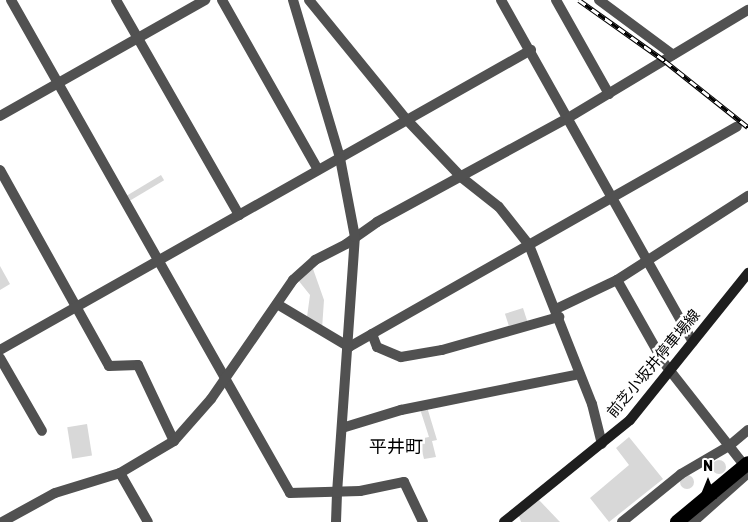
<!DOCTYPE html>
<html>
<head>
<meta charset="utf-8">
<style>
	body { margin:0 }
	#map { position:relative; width:748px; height:522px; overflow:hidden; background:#fff; font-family:Rubik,"Noto Sans JP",sans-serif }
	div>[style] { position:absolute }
	.green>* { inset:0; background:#d8d8d8; transform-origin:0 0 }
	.round { border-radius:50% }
	.minor>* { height:10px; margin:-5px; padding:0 5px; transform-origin:5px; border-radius:5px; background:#515151 }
	.tertiary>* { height:10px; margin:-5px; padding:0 5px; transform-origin:5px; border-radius:5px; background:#515151 }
	.secondary>* { height:10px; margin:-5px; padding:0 5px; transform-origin:5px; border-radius:5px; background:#1e1e1e }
	.trunk>* { height:14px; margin:-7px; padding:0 7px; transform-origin:7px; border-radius:7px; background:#000 }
	.rail>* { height:4.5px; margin-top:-2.25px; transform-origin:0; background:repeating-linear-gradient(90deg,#fff 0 8px,#000 0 16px); box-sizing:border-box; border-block:1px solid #000 }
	span { translate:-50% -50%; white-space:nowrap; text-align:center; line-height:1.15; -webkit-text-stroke:5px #fff; paint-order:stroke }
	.street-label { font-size:15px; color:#000 }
	.quarter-label { font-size:18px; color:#000 }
	.north { position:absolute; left:683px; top:457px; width:50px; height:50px; -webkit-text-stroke:4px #fff; paint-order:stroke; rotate:0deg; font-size:14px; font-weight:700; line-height:20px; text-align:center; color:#000 }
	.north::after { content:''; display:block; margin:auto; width:18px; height:22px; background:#000; clip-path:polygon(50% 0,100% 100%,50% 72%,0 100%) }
</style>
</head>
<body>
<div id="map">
	<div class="green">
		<i style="left:161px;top:175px;width:6px;height:42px;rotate:59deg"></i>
		<i style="clip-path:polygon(0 266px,10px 284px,0 290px)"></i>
		<i style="clip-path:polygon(312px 266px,324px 300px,322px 329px,307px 317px,310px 295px,298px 280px)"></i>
		<i style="left:523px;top:308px;width:16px;height:19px;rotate:72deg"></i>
		<i style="clip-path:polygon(427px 407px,437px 440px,432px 441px,436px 457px,424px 459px,419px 439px,429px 437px,420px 409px)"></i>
		<i style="left:87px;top:424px;width:32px;height:20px;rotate:81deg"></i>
		<i style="clip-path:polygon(629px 437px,663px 479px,609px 522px,590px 498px,629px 465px,616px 448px)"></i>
		<i class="round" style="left:712px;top:460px;width:14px;height:14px"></i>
		<i class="round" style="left:680px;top:475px;width:14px;height:14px"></i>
		<i style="clip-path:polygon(539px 500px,560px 522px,521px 522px,519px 516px)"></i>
	</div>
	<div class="minor">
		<i style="left:11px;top:0;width:566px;rotate:60.49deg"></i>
		<i style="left:290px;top:493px;width:70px;rotate:-1.6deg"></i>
		<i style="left:360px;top:491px;width:45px;rotate:-11.6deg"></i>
		<i style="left:404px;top:482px;width:44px;rotate:64.6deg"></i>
		<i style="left:116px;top:0;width:248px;rotate:60.2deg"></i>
		<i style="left:222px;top:0;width:195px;rotate:60.5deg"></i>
		<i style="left:293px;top:0;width:165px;rotate:73.4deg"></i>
		<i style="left:309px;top:0;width:155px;rotate:50.8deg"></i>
		<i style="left:407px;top:120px;width:79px;rotate:46.5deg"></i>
		<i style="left:461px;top:177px;width:48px;rotate:38.3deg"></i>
		<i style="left:499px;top:207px;width:48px;rotate:51.7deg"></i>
		<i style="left:529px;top:245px;width:171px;rotate:68.4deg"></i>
		<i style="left:592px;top:404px;width:41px;rotate:76deg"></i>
		<i style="left:501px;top:0;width:392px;rotate:60.7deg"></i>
		<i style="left:556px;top:0;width:108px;rotate:60.6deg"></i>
		<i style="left:599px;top:0;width:92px;rotate:36.6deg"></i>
		<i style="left:0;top:116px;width:236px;rotate:-29.5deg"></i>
		<i style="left:0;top:170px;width:224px;rotate:60.9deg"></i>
		<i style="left:109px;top:366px;width:29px;rotate:-2deg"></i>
		<i style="left:138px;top:365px;width:84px;rotate:64.7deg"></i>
		<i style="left:617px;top:280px;width:95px;rotate:60.5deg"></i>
		<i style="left:664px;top:363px;width:136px;rotate:51.9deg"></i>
		<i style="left:277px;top:304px;width:84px;rotate:30.8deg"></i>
		<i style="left:349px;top:347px;width:446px;rotate:-29.6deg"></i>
		<i style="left:556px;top:309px;width:68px;rotate:-25.4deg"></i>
		<i style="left:617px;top:280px;width:156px;rotate:-32.7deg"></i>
		<i style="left:372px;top:334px;width:14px;rotate:69deg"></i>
		<i style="left:377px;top:347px;width:26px;rotate:23deg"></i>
		<i style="left:401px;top:357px;width:42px;rotate:-9.7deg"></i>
		<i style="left:442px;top:350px;width:122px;rotate:-15.8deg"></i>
		<i style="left:0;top:350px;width:610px;rotate:-29.47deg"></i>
		<i style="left:0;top:358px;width:84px;rotate:60.1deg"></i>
		<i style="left:342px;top:428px;width:62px;rotate:-17deg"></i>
		<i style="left:401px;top:410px;width:182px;rotate:-11.4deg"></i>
		<i style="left:120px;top:473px;width:56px;rotate:60.3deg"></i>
		<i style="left:2px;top:522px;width:60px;rotate:-28.7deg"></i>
		<i style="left:55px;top:493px;width:68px;rotate:-17.1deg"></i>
		<i style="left:120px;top:473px;width:63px;rotate:-30.7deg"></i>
		<i style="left:174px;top:441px;width:56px;rotate:-48.6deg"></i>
		<i style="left:211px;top:399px;width:145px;rotate:-55.4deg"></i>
		<i style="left:293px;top:280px;width:30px;rotate:-42deg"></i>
		<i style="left:315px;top:260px;width:35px;rotate:-27deg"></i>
		<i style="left:346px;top:244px;width:38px;rotate:-35deg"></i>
		<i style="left:377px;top:222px;width:217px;rotate:-28.6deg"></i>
		<i style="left:568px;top:118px;width:210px;rotate:-31deg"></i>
		<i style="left:336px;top:522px;width:29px;rotate:-88deg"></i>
		<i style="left:622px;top:522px;width:76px;rotate:-39.1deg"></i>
		<i style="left:681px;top:474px;width:56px;rotate:-30.3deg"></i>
		<i style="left:729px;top:446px;width:25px;rotate:-40deg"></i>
		<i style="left:693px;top:522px;width:74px;rotate:-41.7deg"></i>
	</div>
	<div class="tertiary">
		<i style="left:337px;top:493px;width:257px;rotate:-86deg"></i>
		<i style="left:355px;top:237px;width:80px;rotate:-100.8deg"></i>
	</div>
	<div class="secondary">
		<i style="left:504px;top:522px;width:162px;rotate:-39deg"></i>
		<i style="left:630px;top:420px;width:189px;rotate:-51.2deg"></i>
	</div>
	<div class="trunk">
		<i style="left:677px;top:522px;width:92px;rotate:-39.7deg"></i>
	</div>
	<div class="rail">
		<i style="left:579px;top:0;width:105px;rotate:35.3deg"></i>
		<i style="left:665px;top:61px;width:106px;rotate:38.5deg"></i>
	</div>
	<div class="street-label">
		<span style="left:654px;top:364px;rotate:-50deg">前芝小坂井停車場線</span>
	</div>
	<div class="quarter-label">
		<span style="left:396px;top:447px">平井町</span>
	</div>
	<div class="north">N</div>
</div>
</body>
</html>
